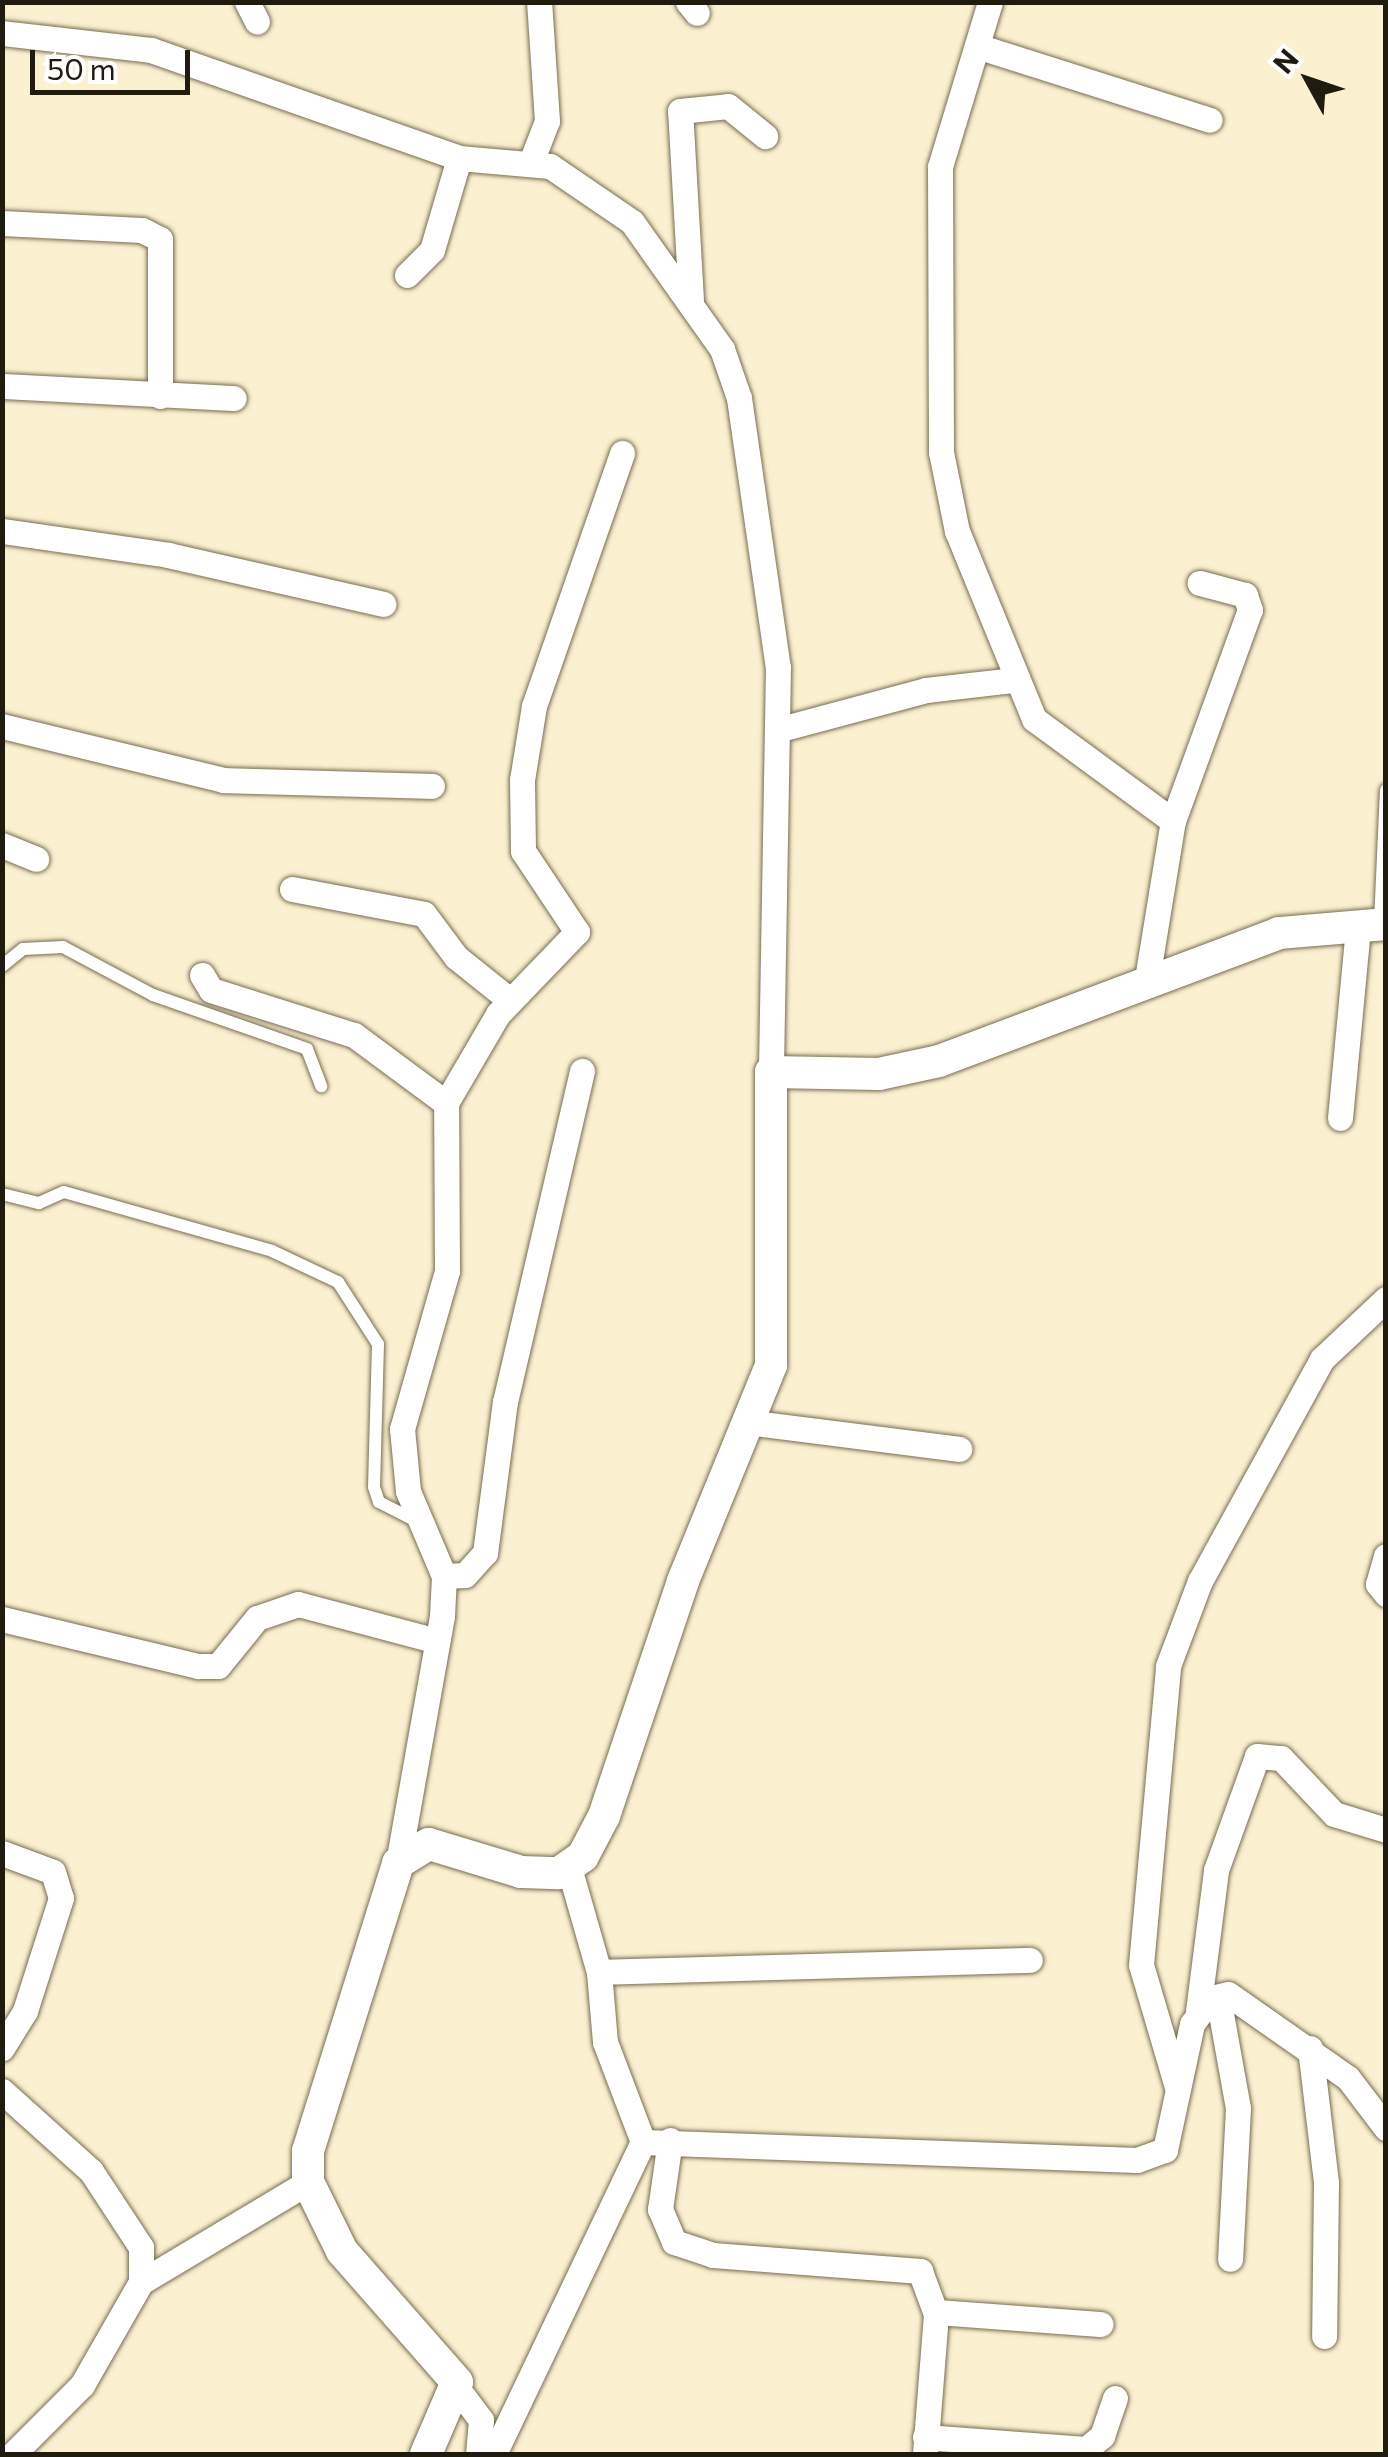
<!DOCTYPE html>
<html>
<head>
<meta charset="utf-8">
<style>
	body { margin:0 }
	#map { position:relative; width:1388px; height:2457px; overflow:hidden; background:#fbf0cf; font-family:Commissioner,sans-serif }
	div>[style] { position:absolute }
	.roads { filter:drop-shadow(0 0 2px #776d50) drop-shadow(0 0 2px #776d50) }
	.service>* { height:12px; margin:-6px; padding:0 6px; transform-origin:6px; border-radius:6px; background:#fff }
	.minor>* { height:25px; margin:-12.5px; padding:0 12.5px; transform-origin:12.5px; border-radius:12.5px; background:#fff }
	.tertiary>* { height:32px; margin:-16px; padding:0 16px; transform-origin:16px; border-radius:16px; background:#fff }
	span { translate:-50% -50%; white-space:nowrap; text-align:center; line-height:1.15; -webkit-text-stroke:8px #fefefe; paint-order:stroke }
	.frame { position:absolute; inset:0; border:5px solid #1f1b0f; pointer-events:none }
	.north { position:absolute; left:1258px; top:30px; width:100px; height:100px; -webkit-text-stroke:8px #fefefe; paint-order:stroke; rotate:310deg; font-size:28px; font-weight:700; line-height:40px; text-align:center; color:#1f1b0f }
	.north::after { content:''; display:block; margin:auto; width:35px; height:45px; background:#1f1b0f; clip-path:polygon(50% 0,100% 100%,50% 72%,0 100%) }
	.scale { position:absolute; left:30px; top:50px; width:160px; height:45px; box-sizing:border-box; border:5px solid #1f1b0f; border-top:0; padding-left:12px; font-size:30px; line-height:35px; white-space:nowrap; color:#1f1b0f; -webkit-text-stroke:8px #fefefe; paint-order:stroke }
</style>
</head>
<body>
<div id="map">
	<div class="roads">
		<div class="service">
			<i style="left:1380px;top:922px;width:132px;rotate:-87.4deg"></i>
			<i style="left:2px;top:966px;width:27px;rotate:-39deg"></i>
			<i style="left:23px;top:949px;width:40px;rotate:-2.9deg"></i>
			<i style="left:63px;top:947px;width:102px;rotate:28.1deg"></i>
			<i style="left:153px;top:995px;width:163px;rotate:19.3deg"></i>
			<i style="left:307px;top:1049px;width:40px;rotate:69deg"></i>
			<i style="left:2px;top:1194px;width:38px;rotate:14deg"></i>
			<i style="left:39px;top:1203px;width:27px;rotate:-24deg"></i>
			<i style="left:64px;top:1192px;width:216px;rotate:15.8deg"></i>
			<i style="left:272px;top:1251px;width:73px;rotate:25.2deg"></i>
			<i style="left:338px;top:1282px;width:74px;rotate:57.2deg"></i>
			<i style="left:378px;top:1344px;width:143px;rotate:91.6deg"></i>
			<i style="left:374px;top:1487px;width:16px;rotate:72deg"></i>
			<i style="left:379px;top:1502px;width:46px;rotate:27.1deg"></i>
		</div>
		<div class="minor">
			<i style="left:247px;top:2px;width:22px;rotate:63deg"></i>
			<i style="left:688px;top:2px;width:14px;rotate:51deg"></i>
			<i style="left:990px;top:2px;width:172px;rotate:106.9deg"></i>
			<i style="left:940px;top:167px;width:285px;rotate:89.8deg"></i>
			<i style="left:941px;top:452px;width:81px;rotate:78.6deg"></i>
			<i style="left:957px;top:531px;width:203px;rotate:67.7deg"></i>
			<i style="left:1034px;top:719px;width:172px;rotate:36.3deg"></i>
			<i style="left:2px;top:33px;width:150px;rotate:6.5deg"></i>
			<i style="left:151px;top:50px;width:326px;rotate:19.3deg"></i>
			<i style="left:459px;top:158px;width:91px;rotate:5deg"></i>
			<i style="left:550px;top:166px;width:99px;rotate:34.3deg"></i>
			<i style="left:632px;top:222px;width:156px;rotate:54.7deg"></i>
			<i style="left:722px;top:349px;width:52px;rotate:70.9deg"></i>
			<i style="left:739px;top:398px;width:272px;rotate:81.8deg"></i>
			<i style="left:778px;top:667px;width:405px;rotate:91deg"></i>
			<i style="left:977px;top:46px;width:244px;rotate:17.6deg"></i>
			<i style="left:531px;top:162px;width:44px;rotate:-68.7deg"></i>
			<i style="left:547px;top:121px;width:119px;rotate:-93.8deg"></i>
			<i style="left:2px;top:223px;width:140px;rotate:2.9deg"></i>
			<i style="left:142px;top:230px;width:20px;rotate:27deg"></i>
			<i style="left:160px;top:239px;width:157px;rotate:90deg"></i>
			<i style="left:407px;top:275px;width:35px;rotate:-45deg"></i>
			<i style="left:432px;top:250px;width:96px;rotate:-73.6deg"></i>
			<i style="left:691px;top:300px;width:189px;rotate:-93.3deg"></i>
			<i style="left:680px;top:111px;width:48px;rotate:-5.9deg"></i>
			<i style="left:728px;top:106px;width:48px;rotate:39deg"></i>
			<i style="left:2px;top:386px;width:232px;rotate:3deg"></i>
			<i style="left:2px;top:531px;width:168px;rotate:8.2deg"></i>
			<i style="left:168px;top:555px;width:221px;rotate:12.8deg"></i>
			<i style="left:2px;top:726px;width:228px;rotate:13.7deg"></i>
			<i style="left:223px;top:780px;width:209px;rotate:1.6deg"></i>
			<i style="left:777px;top:730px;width:154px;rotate:-15deg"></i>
			<i style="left:926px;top:690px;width:89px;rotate:-6.5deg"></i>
			<i style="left:2px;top:845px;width:37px;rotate:22deg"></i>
			<i style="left:292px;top:889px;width:134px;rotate:10.7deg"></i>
			<i style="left:424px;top:914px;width:54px;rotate:53.3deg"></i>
			<i style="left:456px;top:957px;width:70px;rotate:38.7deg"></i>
			<i style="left:202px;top:975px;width:17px;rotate:59deg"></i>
			<i style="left:211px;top:990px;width:150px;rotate:17.5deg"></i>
			<i style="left:354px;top:1035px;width:114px;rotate:36.5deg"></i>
			<i style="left:1147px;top:979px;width:160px;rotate:-80.7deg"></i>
			<i style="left:1173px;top:821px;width:225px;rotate:-70deg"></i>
			<i style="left:1250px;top:610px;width:16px;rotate:-108deg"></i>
			<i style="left:1245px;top:595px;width:47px;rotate:-165.1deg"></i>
			<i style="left:1340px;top:1118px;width:193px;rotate:-84.6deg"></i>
			<i style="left:754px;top:1423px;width:207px;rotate:7.2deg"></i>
			<i style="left:1386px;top:1556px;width:29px;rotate:106deg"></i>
			<i style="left:1378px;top:1584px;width:13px;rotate:51deg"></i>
			<i style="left:444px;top:1576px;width:21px;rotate:-3deg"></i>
			<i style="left:465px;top:1575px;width:30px;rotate:-48deg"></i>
			<i style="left:485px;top:1553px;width:152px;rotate:-82.5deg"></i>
			<i style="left:505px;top:1402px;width:340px;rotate:-76.9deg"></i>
			<i style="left:2px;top:1619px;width:202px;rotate:13.5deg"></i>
			<i style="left:198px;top:1666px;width:20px"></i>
			<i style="left:218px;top:1666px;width:62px;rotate:-50.9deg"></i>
			<i style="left:257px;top:1618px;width:43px;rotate:-18.9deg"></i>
			<i style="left:298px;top:1604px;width:144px;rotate:14.9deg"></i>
			<i style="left:2px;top:1853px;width:54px;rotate:20.4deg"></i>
			<i style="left:53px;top:1872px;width:27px;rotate:73deg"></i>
			<i style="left:61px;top:1898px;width:119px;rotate:107.7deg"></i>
			<i style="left:25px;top:2011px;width:44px;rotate:121.9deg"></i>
			<i style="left:398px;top:1863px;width:251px;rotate:-79.9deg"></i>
			<i style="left:442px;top:1616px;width:40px;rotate:-87.1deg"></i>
			<i style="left:444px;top:1576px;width:92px;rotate:-113deg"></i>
			<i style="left:408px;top:1491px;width:62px;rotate:-95.5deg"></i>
			<i style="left:402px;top:1429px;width:164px;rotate:-74.1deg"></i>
			<i style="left:447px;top:1271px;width:168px;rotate:-90.3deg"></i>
			<i style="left:446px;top:1103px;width:103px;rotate:-59.7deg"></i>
			<i style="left:498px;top:1014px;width:114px;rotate:-46.1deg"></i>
			<i style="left:577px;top:932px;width:97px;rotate:-123.7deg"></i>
			<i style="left:523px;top:851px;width:71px;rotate:-90.8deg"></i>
			<i style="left:522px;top:780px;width:75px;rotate:-80.8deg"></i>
			<i style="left:534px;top:706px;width:268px;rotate:-70.8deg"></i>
			<i style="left:570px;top:1871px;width:105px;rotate:74deg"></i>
			<i style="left:599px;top:1972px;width:70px;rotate:85.1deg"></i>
			<i style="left:605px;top:2042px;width:107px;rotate:69.2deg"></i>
			<i style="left:599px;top:1972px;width:431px;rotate:-1.6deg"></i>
			<i style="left:1218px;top:1997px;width:113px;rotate:79.8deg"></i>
			<i style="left:1238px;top:2108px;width:151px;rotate:93deg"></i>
			<i style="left:1198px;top:2011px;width:142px;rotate:-82.7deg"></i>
			<i style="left:1216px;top:1870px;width:121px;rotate:-70.2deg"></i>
			<i style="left:1257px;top:1756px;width:24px;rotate:5deg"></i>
			<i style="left:1281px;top:1758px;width:77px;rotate:46.6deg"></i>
			<i style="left:1334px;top:1814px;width:54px;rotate:17.1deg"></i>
			<i style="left:1310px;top:2048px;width:136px;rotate:83.2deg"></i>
			<i style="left:1326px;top:2183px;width:153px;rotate:90.7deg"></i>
			<i style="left:1177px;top:2087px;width:127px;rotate:-106.4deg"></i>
			<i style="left:1141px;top:1965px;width:300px;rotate:-84.8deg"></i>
			<i style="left:1168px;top:1666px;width:91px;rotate:-69.4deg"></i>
			<i style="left:1200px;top:1581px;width:253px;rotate:-61.2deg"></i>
			<i style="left:1322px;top:1359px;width:88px;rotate:-43.2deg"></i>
			<i style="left:2px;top:2091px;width:120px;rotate:42deg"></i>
			<i style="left:91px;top:2171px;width:91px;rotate:56.7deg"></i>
			<i style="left:141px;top:2247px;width:35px;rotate:90deg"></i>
			<i style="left:141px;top:2282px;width:119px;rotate:119.8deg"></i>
			<i style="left:82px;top:2385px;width:98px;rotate:135deg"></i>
			<i style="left:670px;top:2140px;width:70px;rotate:98.2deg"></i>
			<i style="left:660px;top:2209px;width:36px;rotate:67deg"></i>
			<i style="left:674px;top:2242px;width:41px;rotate:18.4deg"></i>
			<i style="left:713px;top:2255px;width:208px;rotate:4.4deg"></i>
			<i style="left:920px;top:2271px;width:46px;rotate:69.6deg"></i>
			<i style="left:936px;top:2314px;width:140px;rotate:94.5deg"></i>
			<i style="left:141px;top:2282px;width:195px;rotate:-30.9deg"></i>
			<i style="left:936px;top:2312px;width:165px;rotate:4.2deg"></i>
			<i style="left:460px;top:2392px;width:35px;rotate:53deg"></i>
			<i style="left:481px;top:2420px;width:34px;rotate:95deg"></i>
			<i style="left:925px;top:2437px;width:161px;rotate:4.3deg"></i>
			<i style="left:1086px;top:2449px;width:21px;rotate:-39deg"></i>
			<i style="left:1102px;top:2436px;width:40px;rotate:-71.1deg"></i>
			<i style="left:494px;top:2454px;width:346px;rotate:-64.5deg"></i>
			<i style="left:643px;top:2142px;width:494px;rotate:2.1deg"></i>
			<i style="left:1137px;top:2160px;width:30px;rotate:-20deg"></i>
			<i style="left:1165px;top:2150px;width:129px;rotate:-77.9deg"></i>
			<i style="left:1192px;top:2024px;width:32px;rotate:-54deg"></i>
			<i style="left:1211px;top:1998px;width:17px;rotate:-13deg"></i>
			<i style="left:1228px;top:1994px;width:146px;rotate:35deg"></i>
			<i style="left:1348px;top:2078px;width:63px;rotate:52.8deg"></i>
		</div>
		<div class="tertiary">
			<i style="left:426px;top:2454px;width:78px;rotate:-66.7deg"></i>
			<i style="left:457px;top:2382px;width:174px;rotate:-131.3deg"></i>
			<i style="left:342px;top:2251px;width:77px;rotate:-116.2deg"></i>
			<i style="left:308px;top:2182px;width:31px;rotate:-90deg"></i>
			<i style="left:308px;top:2151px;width:302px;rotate:-72.6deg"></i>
			<i style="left:398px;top:1863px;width:36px;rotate:-32deg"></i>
			<i style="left:429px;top:1844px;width:96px;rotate:16.9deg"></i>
			<i style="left:521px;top:1872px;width:38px;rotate:2deg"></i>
			<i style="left:559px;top:1873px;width:29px;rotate:-35deg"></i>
			<i style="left:583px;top:1856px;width:45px;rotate:-62.3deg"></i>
			<i style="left:604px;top:1816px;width:248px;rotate:-71.4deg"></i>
			<i style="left:683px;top:1581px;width:233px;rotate:-67.8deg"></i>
			<i style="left:771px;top:1365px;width:293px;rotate:-90deg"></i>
			<i style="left:771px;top:1072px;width:108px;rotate:1.1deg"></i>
			<i style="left:879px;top:1074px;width:61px;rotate:-12.2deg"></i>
			<i style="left:939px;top:1061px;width:363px;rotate:-20.6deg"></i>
			<i style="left:1279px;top:933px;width:107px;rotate:-4.8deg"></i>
		</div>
	</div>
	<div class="frame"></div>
	<div class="north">N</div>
	<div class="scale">50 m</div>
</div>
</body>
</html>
